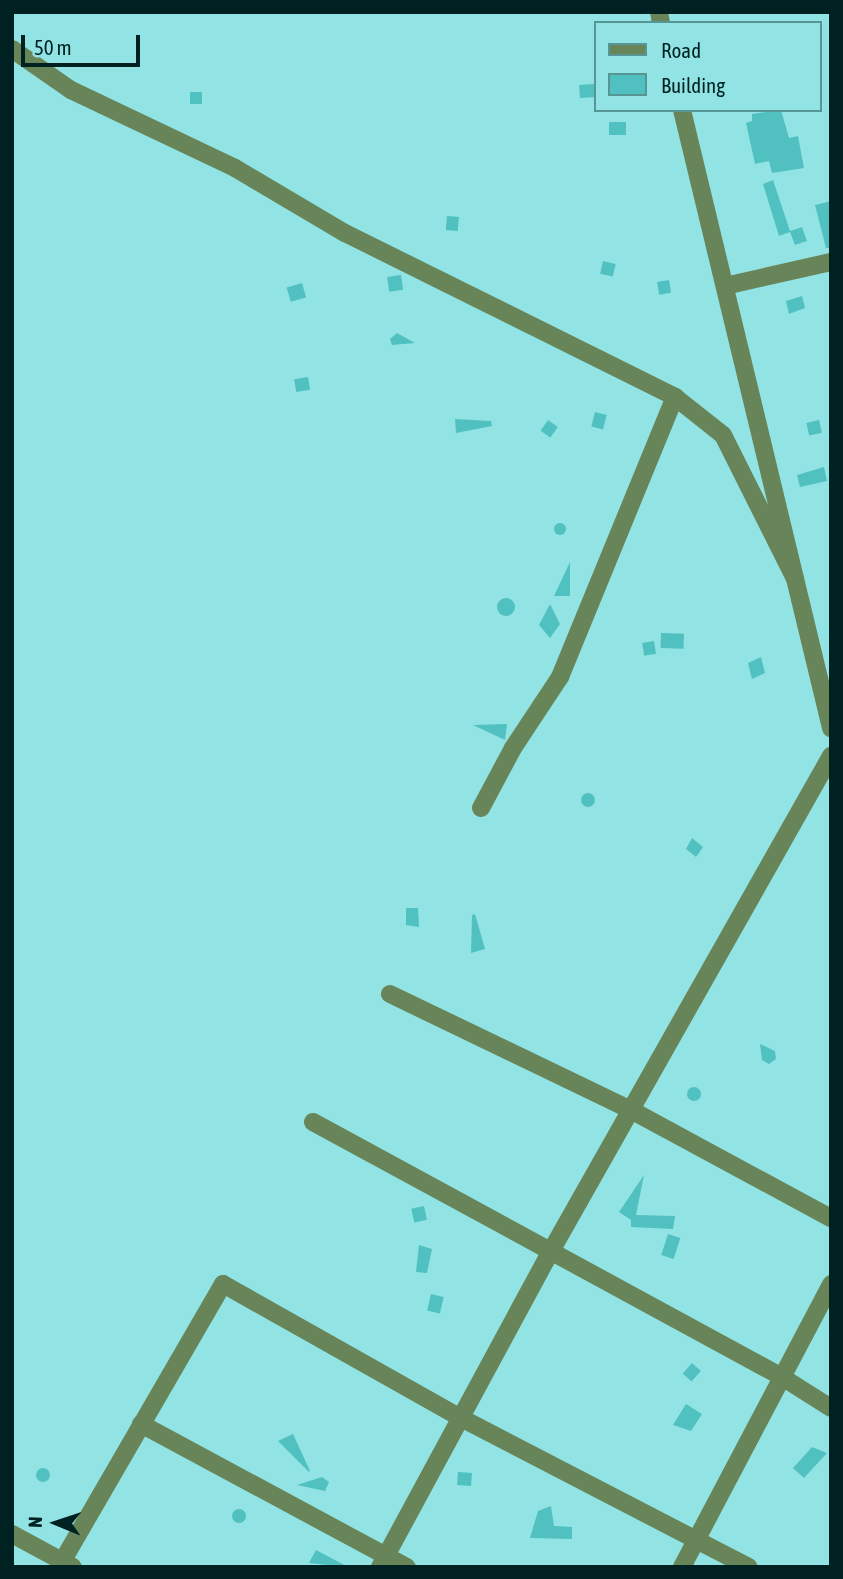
<!DOCTYPE html>
<html>
<head>
<meta charset="utf-8">
<style>
	body { margin:0 }
	#map { position:relative; width:843px; height:1579px; overflow:hidden; background:#92e4e4; font-family:"Asap Condensed",sans-serif }
	div>[style] { position:absolute }
	.building>* { inset:0; background:#51c0c0; transform-origin:0 0 }
	.round { border-radius:50% }
	.minor>* { height:18px; margin:-9px; padding:0 9px; transform-origin:9px; border-radius:9px; background:#678558 }
	span { translate:-50% -50%; white-space:nowrap; text-align:center; line-height:1.15; -webkit-text-stroke:5px #92e4e4; paint-order:stroke }
	.frame { position:absolute; inset:0; border:14px solid #002121; pointer-events:none }
	.legend { position:absolute; left:594px; top:21px; width:228px; height:91px; box-sizing:border-box; background:#92e4e4; border:2px solid #589696; margin:0; padding:9px 12px; list-style:none; font-size:21px; color:#002121 }
	.legend li { display:flex; align-items:center; gap:14px; height:35px }
	.legend b { width:35px; border:2px solid #589696 }
	.north { position:absolute; left:21px; top:1488px; width:70px; height:70px; -webkit-text-stroke:5px #92e4e4; paint-order:stroke; rotate:272deg; font-size:19px; font-weight:700; line-height:28px; text-align:center; color:#002121 }
	.north::after { content:''; display:block; margin:auto; width:24px; height:32px; background:#002121; clip-path:polygon(50% 0,100% 100%,50% 72%,0 100%) }
	.scale { position:absolute; left:21px; top:35px; width:119px; height:32px; box-sizing:border-box; border:4px solid #002121; border-top:0; padding-left:9px; font-size:21px; line-height:24px; white-space:nowrap; color:#002121; -webkit-text-stroke:5px #92e4e4; paint-order:stroke }
</style>
</head>
<body>
<div id="map">
	<div class="building">
		<i style="left:594px;top:84px;width:13px;height:15px;rotate:86deg"></i>
		<i style="left:190px;top:92px;width:12px;height:12px"></i>
		<i style="clip-path:polygon(781px 110px,789px 138px,798px 136px,804px 168px,772px 173px,769px 161px,755px 164px,746px 123px,752px 121px,752px 114px)"></i>
		<i style="left:609px;top:122px;width:17px;height:13px"></i>
		<i style="clip-path:polygon(773px 180px,790px 231px,802px 227px,807px 241px,795px 245px,790px 232px,779px 236px,763px 184px)"></i>
		<i style="clip-path:polygon(831px 201px,831px 248px,826px 248px,815px 205px)"></i>
		<i style="left:447px;top:216px;width:12px;height:14px;rotate:5deg"></i>
		<i style="left:603px;top:261px;width:13px;height:13px;rotate:13deg"></i>
		<i style="left:401px;top:275px;width:15px;height:14px;rotate:82deg"></i>
		<i style="left:669px;top:280px;width:13px;height:12px;rotate:81deg"></i>
		<i style="left:302px;top:283px;width:15px;height:16px;rotate:74deg"></i>
		<i style="clip-path:polygon(802px 296px,805px 308px,789px 314px,786px 301px)"></i>
		<i style="clip-path:polygon(397px 333px,415px 343px,392px 345px,390px 339px)"></i>
		<i style="left:308px;top:377px;width:13px;height:14px;rotate:81deg"></i>
		<i style="left:595px;top:412px;width:12px;height:15px;rotate:14deg"></i>
		<i style="clip-path:polygon(455px 419px,491px 421px,492px 426px,456px 433px)"></i>
		<i style="left:548px;top:420px;width:12px;height:13px;rotate:35deg"></i>
		<i style="left:819px;top:420px;width:13px;height:13px;rotate:77deg"></i>
		<i style="clip-path:polygon(824px 467px,827px 481px,800px 487px,797px 475px)"></i>
		<i class="round" style="left:554px;top:523px;width:12px;height:12px"></i>
		<i style="clip-path:polygon(570px 562px,570px 596px,554px 596px)"></i>
		<i class="round" style="left:497px;top:598px;width:18px;height:18px"></i>
		<i style="clip-path:polygon(550px 604px,560px 624px,550px 638px,539px 625px)"></i>
		<i style="left:661px;top:633px;width:23px;height:15px;rotate:2deg"></i>
		<i style="left:654px;top:641px;width:13px;height:12px;rotate:81deg"></i>
		<i style="clip-path:polygon(761px 657px,765px 673px,752px 679px,748px 663px)"></i>
		<i style="clip-path:polygon(507px 724px,505px 740px,473px 725px)"></i>
		<i class="round" style="left:581px;top:793px;width:14px;height:14px"></i>
		<i style="clip-path:polygon(692px 838px,703px 847px,696px 857px,686px 849px)"></i>
		<i style="clip-path:polygon(406px 908px,418px 908px,419px 927px,406px 925px)"></i>
		<i style="clip-path:polygon(475px 914px,485px 949px,471px 953px,472px 915px)"></i>
		<i style="clip-path:polygon(760px 1044px,775px 1051px,776px 1059px,769px 1064px,762px 1060px)"></i>
		<i class="round" style="left:687px;top:1087px;width:14px;height:14px"></i>
		<i style="clip-path:polygon(644px 1175px,636px 1215px,675px 1216px,673px 1229px,631px 1227px,631px 1220px,619px 1212px)"></i>
		<i style="left:424px;top:1206px;width:14px;height:13px;rotate:78deg"></i>
		<i style="left:668px;top:1234px;width:13px;height:22px;rotate:18deg"></i>
		<i style="clip-path:polygon(419px 1245px,432px 1249px,427px 1273px,416px 1272px)"></i>
		<i style="left:431px;top:1294px;width:13px;height:17px;rotate:13deg"></i>
		<i style="left:692px;top:1363px;width:12px;height:14px;rotate:42deg"></i>
		<i style="clip-path:polygon(686px 1404px,702px 1414px,691px 1431px,673px 1425px)"></i>
		<i style="clip-path:polygon(293px 1434px,310px 1471px,309px 1472px,278px 1441px)"></i>
		<i style="clip-path:polygon(812px 1447px,827px 1453px,804px 1478px,793px 1468px)"></i>
		<i class="round" style="left:36px;top:1468px;width:14px;height:14px"></i>
		<i style="left:458px;top:1472px;width:14px;height:13px;rotate:4deg"></i>
		<i style="clip-path:polygon(322px 1477px,329px 1482px,325px 1491px,297px 1485px)"></i>
		<i style="clip-path:polygon(551px 1506px,554px 1526px,572px 1527px,572px 1539px,530px 1538px,538px 1511px)"></i>
		<i class="round" style="left:232px;top:1509px;width:14px;height:14px"></i>
		<i style="clip-path:polygon(316px 1550px,348px 1567px,309px 1563px)"></i>
	</div>
	<div class="minor">
		<i style="left:659px;top:12px;width:11px;rotate:80deg"></i>
		<i style="left:12px;top:49px;width:72px;rotate:34.8deg"></i>
		<i style="left:71px;top:90px;width:182px;rotate:25.4deg"></i>
		<i style="left:235px;top:168px;width:128px;rotate:30.6deg"></i>
		<i style="left:345px;top:233px;width:369px;rotate:26.4deg"></i>
		<i style="left:682px;top:110px;width:636px;rotate:76.44deg"></i>
		<i style="left:725px;top:286px;width:109px;rotate:-12.8deg"></i>
		<i style="left:481px;top:808px;width:68px;rotate:-61.9deg"></i>
		<i style="left:513px;top:748px;width:85px;rotate:-56.5deg"></i>
		<i style="left:560px;top:677px;width:303px;rotate:-67.7deg"></i>
		<i style="left:675px;top:397px;width:61px;rotate:38.4deg"></i>
		<i style="left:723px;top:435px;width:161px;rotate:63.4deg"></i>
		<i style="left:390px;top:994px;width:267px;rotate:25.7deg"></i>
		<i style="left:631px;top:1110px;width:227px;rotate:28.4deg"></i>
		<i style="left:313px;top:1122px;width:534px;rotate:28.53deg"></i>
		<i style="left:782px;top:1377px;width:58px;rotate:32.3deg"></i>
		<i style="left:141px;top:1424px;width:302px;rotate:28.3deg"></i>
		<i style="left:12px;top:1534px;width:69px;rotate:28.4deg"></i>
		<i style="left:59px;top:1567px;width:327px;rotate:-59.9deg"></i>
		<i style="left:223px;top:1284px;width:273px;rotate:29.4deg"></i>
		<i style="left:461px;top:1418px;width:324px;rotate:27.4deg"></i>
		<i style="left:380px;top:1567px;width:359px;rotate:-61.6deg"></i>
		<i style="left:551px;top:1251px;width:569px;rotate:-60.51deg"></i>
		<i style="left:682px;top:1567px;width:320px;rotate:-62.2deg"></i>
	</div>
	<div class="frame"></div>
	<ul class="legend">
	<li><b style="height:9px;background:#678558"></b>Road</li>
	<li><b style="height:19px;background:#51c0c0"></b>Building</li>
	</ul>
	<div class="north">N</div>
	<div class="scale">50 m</div>
</div>
</body>
</html>
